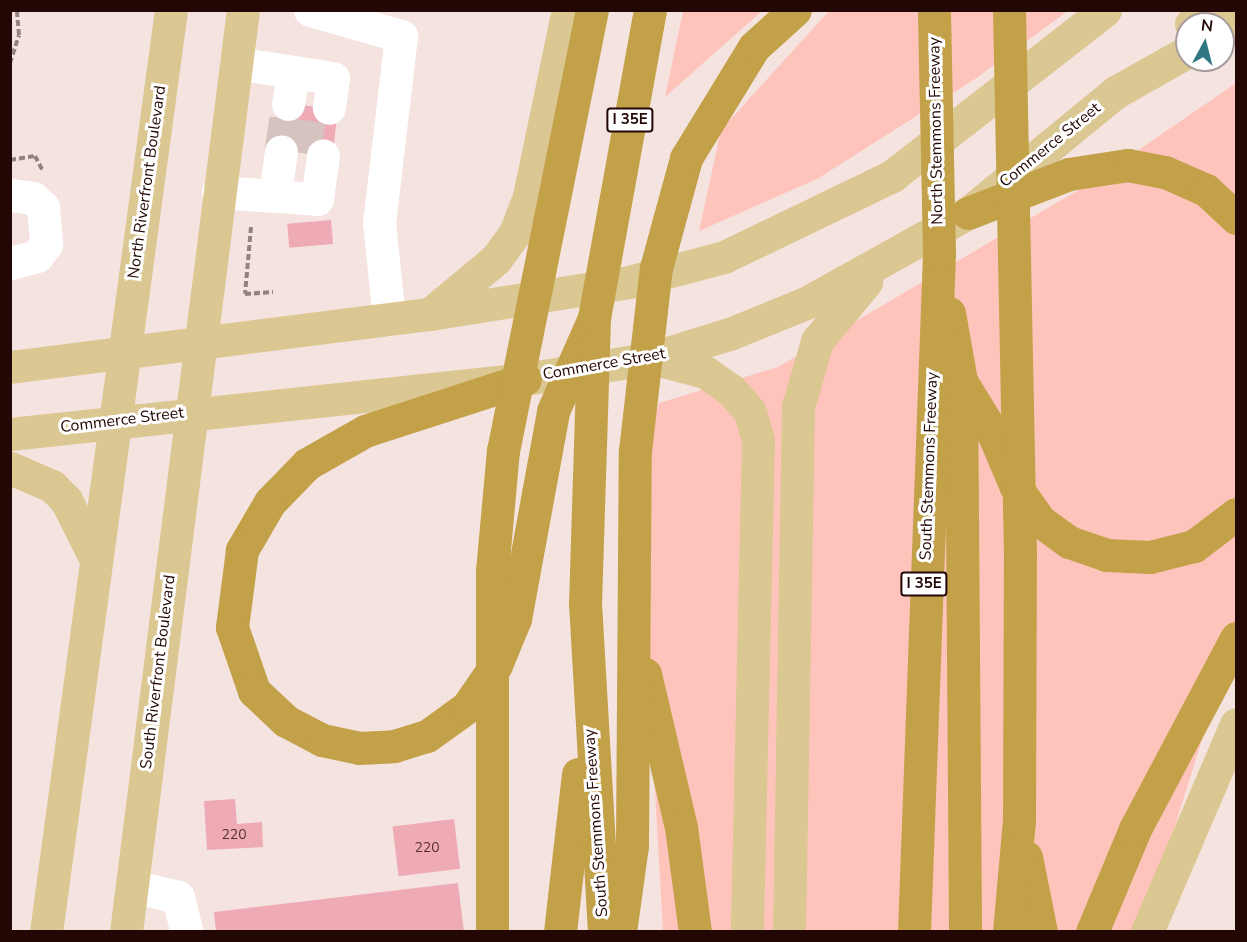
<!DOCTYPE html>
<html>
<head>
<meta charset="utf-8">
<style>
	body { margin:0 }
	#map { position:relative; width:1247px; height:942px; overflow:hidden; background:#f5e3e0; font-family:"Nunito Sans",sans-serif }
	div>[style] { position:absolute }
	.green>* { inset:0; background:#fec4bb }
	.building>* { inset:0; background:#efabb5; transform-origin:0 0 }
	.minor-tunnel>* { height:33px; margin-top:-16.5px; transform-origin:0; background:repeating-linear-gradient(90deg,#d6c2bf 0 33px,transparent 0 49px) }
	.path>* { height:4px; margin-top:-2px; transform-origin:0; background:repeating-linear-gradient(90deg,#97817e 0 6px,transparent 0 9px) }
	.minor>* { height:33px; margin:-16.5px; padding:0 16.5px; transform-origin:16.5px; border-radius:16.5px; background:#fff }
	.major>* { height:33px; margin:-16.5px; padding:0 16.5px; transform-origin:16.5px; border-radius:16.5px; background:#dac791 }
	.highway>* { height:33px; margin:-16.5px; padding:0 16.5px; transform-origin:16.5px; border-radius:16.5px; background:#c2a148 }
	span { translate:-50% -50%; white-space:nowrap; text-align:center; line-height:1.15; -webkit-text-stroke:6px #fff; paint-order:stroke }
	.number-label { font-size:14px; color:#563031 }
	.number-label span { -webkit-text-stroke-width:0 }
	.shield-label span { padding:2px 4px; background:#fff; border:2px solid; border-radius:4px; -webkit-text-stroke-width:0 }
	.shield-label { font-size:15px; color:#230705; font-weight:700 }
	.street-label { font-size:16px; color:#230705 }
	.frame { position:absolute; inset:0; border:12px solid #230705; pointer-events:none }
	.north { position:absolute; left:1175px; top:12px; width:60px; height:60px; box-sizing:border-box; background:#fff; border:2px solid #a79c9b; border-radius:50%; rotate:7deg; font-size:16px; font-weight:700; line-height:24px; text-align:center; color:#230705 }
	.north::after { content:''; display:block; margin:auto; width:21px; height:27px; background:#2f7781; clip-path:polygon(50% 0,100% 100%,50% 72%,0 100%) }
</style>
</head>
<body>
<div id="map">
	<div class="green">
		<i style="clip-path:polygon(683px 11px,762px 11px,665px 97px)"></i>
		<i style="clip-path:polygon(829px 11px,1068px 11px,975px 79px,817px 179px,699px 231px,721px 130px)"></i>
		<i style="clip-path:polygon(1236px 83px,1236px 631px,1142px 931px,663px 931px,637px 476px,659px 403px,778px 367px,1092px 182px)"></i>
	</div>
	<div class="building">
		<i style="left:280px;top:103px;width:58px;height:47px;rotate:6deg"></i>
		<i style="left:331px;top:220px;width:24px;height:44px;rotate:85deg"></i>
		<i style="clip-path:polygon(235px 799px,237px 824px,262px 822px,263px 847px,207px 850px,204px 801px)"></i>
		<i style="left:454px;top:819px;width:50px;height:62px;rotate:83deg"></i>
		<i style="clip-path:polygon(458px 883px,464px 932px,216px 932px,214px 912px)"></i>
	</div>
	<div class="minor-tunnel">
		<i style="left:281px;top:151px;width:48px;rotate:-81.5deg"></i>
		<i style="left:304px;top:153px;width:48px;rotate:-81.5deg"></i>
	</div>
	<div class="path">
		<i style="left:10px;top:63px;width:29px;rotate:-72deg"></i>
		<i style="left:19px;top:35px;width:25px;rotate:-95deg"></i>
		<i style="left:10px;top:160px;width:25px;rotate:-9deg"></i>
		<i style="left:35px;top:156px;width:17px;rotate:62deg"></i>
		<i style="left:251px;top:227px;width:67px;rotate:95.1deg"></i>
		<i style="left:245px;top:294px;width:28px;rotate:-4deg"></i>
	</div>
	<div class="minor">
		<i style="left:310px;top:10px;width:95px;rotate:15.9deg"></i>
		<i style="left:401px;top:36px;width:187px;rotate:96.7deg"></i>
		<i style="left:379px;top:222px;width:98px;rotate:84.1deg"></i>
		<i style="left:236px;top:63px;width:98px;rotate:8.8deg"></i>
		<i style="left:333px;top:78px;width:30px;rotate:98deg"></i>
		<i style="left:288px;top:104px;width:32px;rotate:-81deg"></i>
		<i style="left:218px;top:192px;width:99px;rotate:4deg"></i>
		<i style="left:317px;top:199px;width:44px;rotate:-82.2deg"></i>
		<i style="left:10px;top:195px;width:23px;rotate:7deg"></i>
		<i style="left:33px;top:198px;width:13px;rotate:42deg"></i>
		<i style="left:43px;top:207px;width:37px;rotate:85deg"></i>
		<i style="left:46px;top:244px;width:15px;rotate:127deg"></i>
		<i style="left:37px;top:256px;width:28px;rotate:165deg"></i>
		<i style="left:275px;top:196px;width:45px;rotate:-82.4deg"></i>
		<i style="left:132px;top:886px;width:47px;rotate:13.4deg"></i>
		<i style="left:178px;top:897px;width:36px;rotate:76deg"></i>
	</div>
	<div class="major">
		<i style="left:1191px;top:24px;width:22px;rotate:-39deg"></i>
		<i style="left:1223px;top:30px;width:16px;rotate:-35deg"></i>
		<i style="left:430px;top:314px;width:86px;rotate:-39.8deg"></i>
		<i style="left:496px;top:259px;width:32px;rotate:-54deg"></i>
		<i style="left:515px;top:233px;width:40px;rotate:-69deg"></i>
		<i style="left:529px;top:196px;width:190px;rotate:-78.2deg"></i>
		<i style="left:652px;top:358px;width:55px;rotate:14.8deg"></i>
		<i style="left:705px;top:372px;width:32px;rotate:35deg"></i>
		<i style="left:731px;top:390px;width:29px;rotate:49deg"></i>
		<i style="left:750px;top:412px;width:29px;rotate:74deg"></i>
		<i style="left:758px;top:440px;width:492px;rotate:91.3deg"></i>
		<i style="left:10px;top:367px;width:423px;rotate:-7.2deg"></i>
		<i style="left:430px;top:314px;width:202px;rotate:-9.1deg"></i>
		<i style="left:629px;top:282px;width:98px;rotate:-14.7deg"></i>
		<i style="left:724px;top:257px;width:187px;rotate:-25.7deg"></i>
		<i style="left:892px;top:176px;width:270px;rotate:-37.9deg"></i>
		<i style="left:10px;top:434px;width:518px;rotate:-6.1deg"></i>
		<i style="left:525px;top:379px;width:129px;rotate:-9.4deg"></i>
		<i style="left:652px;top:358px;width:84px;rotate:-17.4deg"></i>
		<i style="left:732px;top:333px;width:80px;rotate:-22.1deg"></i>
		<i style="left:806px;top:303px;width:185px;rotate:-29.1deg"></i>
		<i style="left:968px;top:213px;width:191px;rotate:-39.3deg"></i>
		<i style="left:1116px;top:92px;width:81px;rotate:-29.4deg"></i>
		<i style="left:10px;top:468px;width:46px;rotate:23.2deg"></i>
		<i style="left:52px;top:486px;width:20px;rotate:45deg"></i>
		<i style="left:66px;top:500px;width:65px;rotate:63.4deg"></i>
		<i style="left:46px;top:932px;width:930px;rotate:-82.28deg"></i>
		<i style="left:126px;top:932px;width:929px;rotate:-82.77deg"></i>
		<i style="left:789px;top:932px;width:525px;rotate:-89.02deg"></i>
		<i style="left:798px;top:407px;width:69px;rotate:-73.9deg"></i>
		<i style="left:817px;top:341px;width:77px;rotate:-50.3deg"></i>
		<i style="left:1147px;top:932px;width:226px;rotate:-66.8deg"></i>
	</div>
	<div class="highway">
		<i style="left:968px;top:213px;width:108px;rotate:-21.1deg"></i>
		<i style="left:1069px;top:174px;width:60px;rotate:-8.7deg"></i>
		<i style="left:1128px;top:165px;width:38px;rotate:11deg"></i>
		<i style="left:1165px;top:172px;width:45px;rotate:23.7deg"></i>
		<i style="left:1206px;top:190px;width:41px;rotate:43deg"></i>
		<i style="left:949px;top:313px;width:69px;rotate:80deg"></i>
		<i style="left:961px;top:381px;width:551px;rotate:89.58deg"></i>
		<i style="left:525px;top:379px;width:168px;rotate:162deg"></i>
		<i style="left:365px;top:431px;width:67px;rotate:150.4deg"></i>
		<i style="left:307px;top:464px;width:53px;rotate:134.2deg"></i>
		<i style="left:270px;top:502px;width:56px;rotate:120.3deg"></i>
		<i style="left:242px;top:550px;width:78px;rotate:97.4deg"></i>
		<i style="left:232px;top:627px;width:68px;rotate:71deg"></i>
		<i style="left:254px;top:691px;width:44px;rotate:43.2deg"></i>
		<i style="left:286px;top:721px;width:41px;rotate:27.8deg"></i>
		<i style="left:322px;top:740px;width:38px;rotate:12deg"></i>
		<i style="left:359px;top:748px;width:35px;rotate:-3deg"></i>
		<i style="left:394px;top:746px;width:34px;rotate:-17deg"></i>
		<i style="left:427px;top:736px;width:49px;rotate:-35.9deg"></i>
		<i style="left:467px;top:707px;width:51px;rotate:-55.4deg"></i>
		<i style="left:496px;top:665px;width:50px;rotate:-67.6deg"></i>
		<i style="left:515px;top:619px;width:211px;rotate:-79.6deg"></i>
		<i style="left:553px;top:411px;width:102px;rotate:-66.2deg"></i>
		<i style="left:961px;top:381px;width:63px;rotate:58.6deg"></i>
		<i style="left:994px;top:435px;width:56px;rotate:67.1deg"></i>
		<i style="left:1016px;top:487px;width:42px;rotate:54.8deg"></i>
		<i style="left:1040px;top:521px;width:36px;rotate:36deg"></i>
		<i style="left:1069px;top:542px;width:39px;rotate:19deg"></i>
		<i style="left:1106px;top:555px;width:44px;rotate:2.6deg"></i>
		<i style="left:1150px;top:557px;width:45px;rotate:-14deg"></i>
		<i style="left:1194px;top:546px;width:53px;rotate:-37.3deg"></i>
		<i style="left:645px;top:674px;width:157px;rotate:76.8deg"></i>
		<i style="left:681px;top:827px;width:106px;rotate:82.4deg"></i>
		<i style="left:1026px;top:857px;width:76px;rotate:78.7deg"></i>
		<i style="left:492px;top:932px;width:361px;rotate:-90deg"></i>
		<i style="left:492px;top:571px;width:121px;rotate:-84.8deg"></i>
		<i style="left:503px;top:451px;width:450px;rotate:-78.6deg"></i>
		<i style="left:560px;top:932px;width:159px;rotate:-83.5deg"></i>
		<i style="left:604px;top:932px;width:329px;rotate:-93.3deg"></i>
		<i style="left:585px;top:604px;width:286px;rotate:-88.2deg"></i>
		<i style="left:594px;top:318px;width:313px;rotate:-79.7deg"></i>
		<i style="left:620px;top:932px;width:88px;rotate:-82.1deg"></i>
		<i style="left:632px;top:845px;width:394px;rotate:-89.6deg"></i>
		<i style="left:635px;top:451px;width:184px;rotate:-83.5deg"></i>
		<i style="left:656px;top:268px;width:114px;rotate:-74.7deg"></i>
		<i style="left:686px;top:158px;width:130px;rotate:-58.5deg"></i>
		<i style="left:754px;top:47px;width:55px;rotate:-42.1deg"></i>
		<i style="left:914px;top:932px;width:680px;rotate:-87.89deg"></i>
		<i style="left:939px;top:252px;width:242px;rotate:-91.2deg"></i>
		<i style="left:1009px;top:932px;width:111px;rotate:-84.9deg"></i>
		<i style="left:1019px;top:821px;width:265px;rotate:-89.8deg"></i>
		<i style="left:1020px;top:556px;width:546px;rotate:-91.15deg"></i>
		<i style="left:1092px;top:932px;width:112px;rotate:-67.3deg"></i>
		<i style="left:1135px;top:829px;width:216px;rotate:-62.1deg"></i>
	</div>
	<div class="number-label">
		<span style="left:234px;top:835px">220</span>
		<span style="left:427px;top:848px">220</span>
	</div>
	<div class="shield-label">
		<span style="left:630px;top:120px">I 35E</span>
		<span style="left:924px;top:584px">I 35E</span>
	</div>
	<div class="street-label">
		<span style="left:936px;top:131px;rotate:-91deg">North Stemmons Freeway</span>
		<span style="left:1050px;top:145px;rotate:-39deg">Commerce Street</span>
		<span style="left:147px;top:182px;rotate:-82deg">North Riverfront Boulevard</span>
		<span style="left:604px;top:364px;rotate:-10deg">Commerce Street</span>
		<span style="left:122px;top:420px;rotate:-7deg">Commerce Street</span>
		<span style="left:929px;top:466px;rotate:-88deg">South Stemmons Freeway</span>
		<span style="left:158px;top:672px;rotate:-83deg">South Riverfront Boulevard</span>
		<span style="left:596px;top:823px;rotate:-94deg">South Stemmons Freeway</span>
	</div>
	<div class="frame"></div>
	<div class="north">N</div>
</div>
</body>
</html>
